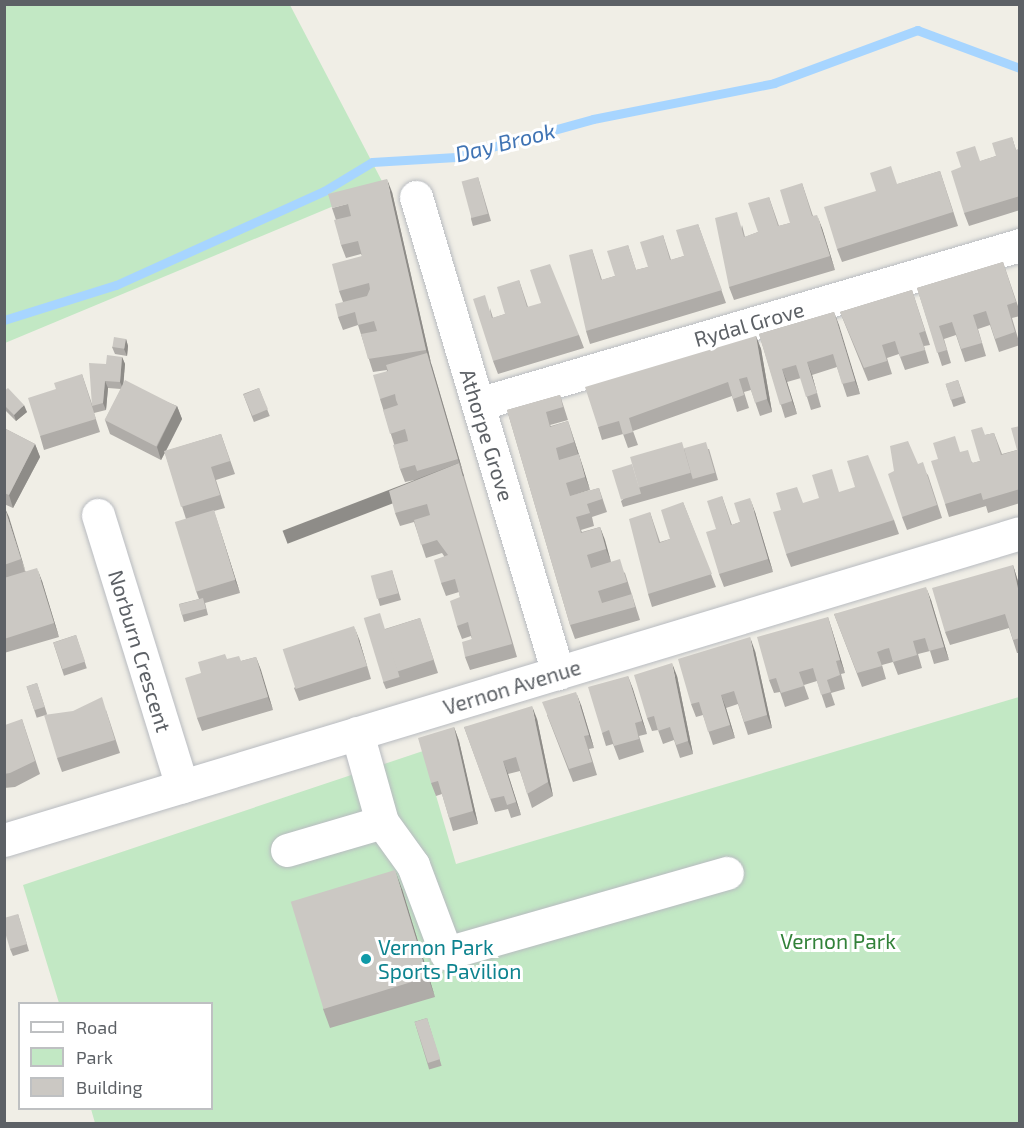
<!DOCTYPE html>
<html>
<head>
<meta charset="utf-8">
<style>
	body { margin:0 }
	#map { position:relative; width:1024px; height:1128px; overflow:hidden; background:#f0eee6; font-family:"Exo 2",sans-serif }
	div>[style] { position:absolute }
	.green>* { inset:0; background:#c2e8c4 }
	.stream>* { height:9px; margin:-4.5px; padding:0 4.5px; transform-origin:4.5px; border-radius:4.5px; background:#a7d5ff }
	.roads { filter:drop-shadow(0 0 2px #b8bbc0) drop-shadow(0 0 2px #b8bbc0) }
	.minor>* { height:33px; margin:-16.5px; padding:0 16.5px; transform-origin:16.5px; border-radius:16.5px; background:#fff }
	.wall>* { inset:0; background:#afaca8; transform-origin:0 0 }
	.shaded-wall>* { inset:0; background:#8e8c88; transform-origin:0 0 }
	.building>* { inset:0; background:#cbc8c3; transform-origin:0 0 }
	.dots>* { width:16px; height:16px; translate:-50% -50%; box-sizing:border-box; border:3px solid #fff; border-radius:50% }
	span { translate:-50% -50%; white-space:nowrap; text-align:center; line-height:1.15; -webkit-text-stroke:6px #fff; paint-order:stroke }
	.street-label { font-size:21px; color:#5d6166 }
	.park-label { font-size:21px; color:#328139 }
	.culture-label { font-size:21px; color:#0d838f }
	.left { translate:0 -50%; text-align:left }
	.water-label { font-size:22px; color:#4074b4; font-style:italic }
	.frame { position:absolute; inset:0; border:6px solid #5d6166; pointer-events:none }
	.legend { position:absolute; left:18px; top:1002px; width:195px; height:108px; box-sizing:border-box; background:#fff; border:2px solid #bec0c2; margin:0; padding:8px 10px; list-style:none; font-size:18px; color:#5d6166 }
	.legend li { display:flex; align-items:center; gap:12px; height:30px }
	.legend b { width:30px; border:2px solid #bec0c2 }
</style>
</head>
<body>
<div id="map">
	<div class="green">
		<i style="clip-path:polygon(5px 5px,290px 5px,384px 185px,5px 343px)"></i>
		<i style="clip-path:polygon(1019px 697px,1019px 1123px,95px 1123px,91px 1109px,212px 1108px,212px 1004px,59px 1003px,23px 885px,423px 751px,456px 864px)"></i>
	</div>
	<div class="stream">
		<i style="left:4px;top:320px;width:117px;rotate:-17.4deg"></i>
		<i style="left:116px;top:285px;width:228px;rotate:-24.3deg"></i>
		<i style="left:324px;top:191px;width:56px;rotate:-31.1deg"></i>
		<i style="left:372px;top:162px;width:84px;rotate:-3.4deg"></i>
		<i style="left:456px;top:157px;width:142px;rotate:-15.5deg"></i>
		<i style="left:593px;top:119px;width:185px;rotate:-11.2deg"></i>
		<i style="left:774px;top:83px;width:153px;rotate:-20.3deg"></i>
		<i style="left:917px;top:30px;width:110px;rotate:20.3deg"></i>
	</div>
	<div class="roads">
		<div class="minor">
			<i style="left:416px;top:197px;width:497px;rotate:73.4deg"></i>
			<i style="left:478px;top:404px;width:565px;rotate:-16.35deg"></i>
			<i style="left:98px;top:515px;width:284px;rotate:72.8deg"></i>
			<i style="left:357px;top:733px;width:92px;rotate:74.3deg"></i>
			<i style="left:382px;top:822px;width:53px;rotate:54.2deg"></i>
			<i style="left:413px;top:865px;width:94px;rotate:69.4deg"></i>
			<i style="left:446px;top:953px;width:292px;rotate:-15.9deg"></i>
			<i style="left:4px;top:840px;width:1061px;rotate:-16.81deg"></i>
			<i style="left:287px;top:850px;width:99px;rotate:-16.4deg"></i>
		</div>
	</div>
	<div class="wall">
		<i style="clip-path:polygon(1012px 137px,1016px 150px,1020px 149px,1020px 210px,969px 226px,964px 213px,981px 161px,996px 156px)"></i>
		<i style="clip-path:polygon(940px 171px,958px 226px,842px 262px,837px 249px,898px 184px)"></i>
		<i style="clip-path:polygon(478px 177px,491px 221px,473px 226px,471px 219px)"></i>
		<i style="clip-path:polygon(802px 183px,813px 216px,822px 228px,835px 270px,734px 300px,729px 287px,742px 225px,745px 237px,758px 232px,769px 197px,779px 226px,790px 223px)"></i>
		<i style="clip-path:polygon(392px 192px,431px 363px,517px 657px,470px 670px,465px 657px,472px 639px,471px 636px,462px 639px,457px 626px,460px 597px,459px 592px,446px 596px,441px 583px,444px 556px,442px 553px,426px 558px,414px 522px,400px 526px,395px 513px,420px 479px,405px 482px,400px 469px,394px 444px,380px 399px,387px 370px,373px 372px,358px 325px,343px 330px,338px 317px,343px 302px,339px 291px,362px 256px,361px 254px,346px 258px,341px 245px,336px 220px,332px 208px)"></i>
		<i style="clip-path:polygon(698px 224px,726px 303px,590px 344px,586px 331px,592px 249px,602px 280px,615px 276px,628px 245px,636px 270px,648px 267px,663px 235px,671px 260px,684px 256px)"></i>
		<i style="clip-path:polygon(1003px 262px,1020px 312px,1020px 316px,1012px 318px,1020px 345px,999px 352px,990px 325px,978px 329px,986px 356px,965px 362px,956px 335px,944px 339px,951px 363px,942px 366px,917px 288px)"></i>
		<i style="clip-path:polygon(519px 280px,528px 307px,579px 335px,584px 348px,498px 374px,493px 361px,490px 308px,493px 318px,505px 314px)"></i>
		<i style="clip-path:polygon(912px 290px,930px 345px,924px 346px,929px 363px,905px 370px,899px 354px,887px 358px,892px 374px,868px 381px,840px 312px)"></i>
		<i style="clip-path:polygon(834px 312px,860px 394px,847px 397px,837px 367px,812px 375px,821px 407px,811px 410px,801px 378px,787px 382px,797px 414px,785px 418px,759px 334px)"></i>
		<i style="clip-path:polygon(756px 336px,761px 349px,772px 412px,760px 416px,751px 390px,744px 392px,749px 408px,737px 412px,732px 396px,633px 431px,638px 445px,628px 448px,623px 434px,602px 440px,598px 427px)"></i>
		<i style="clip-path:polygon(126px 339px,128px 346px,127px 356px,115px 354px,112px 347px)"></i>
		<i style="clip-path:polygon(122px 357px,125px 364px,123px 384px,177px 406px,182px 419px,166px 451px,221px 434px,235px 474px,216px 480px,225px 508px,214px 511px,240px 593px,205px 603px,208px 615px,184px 622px,179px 604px,199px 599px,196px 591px,186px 519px,165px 453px,161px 460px,110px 434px,105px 420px,121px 389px,108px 388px,106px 410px,94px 413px,100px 432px,44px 450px,40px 436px,82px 374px,92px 404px,106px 364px)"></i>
		<i style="left:958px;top:380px;width:24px;height:13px;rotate:71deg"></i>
		<i style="left:259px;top:388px;width:30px;height:17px;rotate:69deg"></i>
		<i style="clip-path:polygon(4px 391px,27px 412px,16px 421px,5px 410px,6px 413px,4px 415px)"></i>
		<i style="clip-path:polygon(560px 395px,568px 420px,550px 425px,551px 426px,568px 421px,590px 490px,571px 496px,599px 488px,607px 512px,592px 517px,594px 526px,581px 530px,582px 532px,600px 527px,611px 562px,625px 573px,640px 620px,575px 639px,570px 625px,507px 410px)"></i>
		<i style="clip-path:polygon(1020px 426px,1020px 503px,988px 513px,986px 506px,949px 517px,945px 504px,961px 452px,973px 463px,980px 461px,985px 435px,994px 433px,1002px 454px,1017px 450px)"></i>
		<i style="clip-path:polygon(4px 428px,35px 444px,40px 457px,13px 508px,4px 504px)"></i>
		<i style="clip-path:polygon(684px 449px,709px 449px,718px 480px,623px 507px,621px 501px)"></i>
		<i style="clip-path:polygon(918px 464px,928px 475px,942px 518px,907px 530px,902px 517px)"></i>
		<i style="clip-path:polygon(839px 492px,894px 520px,899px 534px,791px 567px,786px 554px)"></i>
		<i style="clip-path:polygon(722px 496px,732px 525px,740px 522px,755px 512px,773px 572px,724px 587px,719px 574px,716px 529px)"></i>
		<i style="clip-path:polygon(683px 502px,716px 587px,652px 607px,648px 594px,650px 512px,660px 542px,670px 539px)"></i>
		<i style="clip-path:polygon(4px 506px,25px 571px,42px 581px,59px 637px,4px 653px)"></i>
		<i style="clip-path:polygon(1013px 565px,1017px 578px,1020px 588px,1020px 653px,1017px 653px,1009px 628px,950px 645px,945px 632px)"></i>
		<i style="clip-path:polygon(392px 570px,401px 600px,380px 606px,378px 599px)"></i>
		<i style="clip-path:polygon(931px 600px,949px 660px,934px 664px,930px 651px,918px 654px,922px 668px,898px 675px,893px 662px,882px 665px,886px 679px,862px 687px,834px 614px)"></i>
		<i style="clip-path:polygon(828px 617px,845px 673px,841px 674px,845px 689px,831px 693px,835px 705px,826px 708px,817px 681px,804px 685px,809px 699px,785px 707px,780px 692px,774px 693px,769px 680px)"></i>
		<i style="clip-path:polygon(420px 618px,438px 673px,386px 689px,383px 682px,385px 629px)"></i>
		<i style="left:76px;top:635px;width:35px;height:24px;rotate:72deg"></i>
		<i style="clip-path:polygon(359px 639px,371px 679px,299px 701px,294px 688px)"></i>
		<i style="clip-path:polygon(755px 651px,772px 728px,748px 735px,738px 704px,726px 708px,735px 738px,713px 745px,703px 715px,696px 717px,691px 704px)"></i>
		<i style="clip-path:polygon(256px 657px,273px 710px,202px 731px,197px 718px,201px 673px,227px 659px,241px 661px)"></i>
		<i style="clip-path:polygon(628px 676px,647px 734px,639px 736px,644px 752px,619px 760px,613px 744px,606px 746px,602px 733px)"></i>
		<i style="clip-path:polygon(677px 676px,693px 754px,680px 758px,674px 740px,663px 744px,658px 730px,652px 731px,647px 718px)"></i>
		<i style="left:37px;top:683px;width:33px;height:11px;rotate:72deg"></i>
		<i style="clip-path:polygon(581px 705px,594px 748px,589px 749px,597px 775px,573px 782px,547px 715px)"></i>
		<i style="clip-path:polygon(106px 710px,120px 753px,62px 772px,57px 758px)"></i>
		<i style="clip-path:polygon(22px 719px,40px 774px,15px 787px,4px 788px,4px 730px)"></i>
		<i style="clip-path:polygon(537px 719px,553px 796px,532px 808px,520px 771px,508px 774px,521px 815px,511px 818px,508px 809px,495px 812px,464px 727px)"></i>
		<i style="clip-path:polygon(454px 727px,459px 741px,478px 824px,453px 831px,442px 794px,436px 796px,431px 783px)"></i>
		<i style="clip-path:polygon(402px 889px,435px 997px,330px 1028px,323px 1009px)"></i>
		<i style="clip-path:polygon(18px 914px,29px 951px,13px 956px,10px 949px)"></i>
		<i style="left:427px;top:1018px;width:50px;height:13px;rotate:73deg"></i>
	</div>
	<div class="shaded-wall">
		<i style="clip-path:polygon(387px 179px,392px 192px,431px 363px,426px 350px)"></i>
		<i style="clip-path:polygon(817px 215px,822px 228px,835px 270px,830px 256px)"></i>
		<i style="clip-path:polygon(834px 312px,839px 325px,860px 394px,855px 381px)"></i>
		<i style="clip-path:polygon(756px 336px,761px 349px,772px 412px,767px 399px)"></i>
		<i style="clip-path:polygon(126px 339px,128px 346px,127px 356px,124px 349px)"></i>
		<i style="clip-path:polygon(427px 353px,432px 366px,463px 472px,458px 459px)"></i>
		<i style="clip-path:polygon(122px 357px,125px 364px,123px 389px,120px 382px)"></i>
		<i style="clip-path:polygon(807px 362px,812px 375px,821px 407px,817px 393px)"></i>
		<i style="clip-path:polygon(782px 369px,787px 382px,797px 414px,792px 401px)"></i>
		<i style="clip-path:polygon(105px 381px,108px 388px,106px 410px,103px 403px)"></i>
		<i style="clip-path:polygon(24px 405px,27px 412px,16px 421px,14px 415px)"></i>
		<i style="clip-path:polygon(177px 406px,182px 419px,161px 460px,157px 447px)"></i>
		<i style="clip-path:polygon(568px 421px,583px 467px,590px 490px,585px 477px)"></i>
		<i style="clip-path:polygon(35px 444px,40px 457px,13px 508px,9px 495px)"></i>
		<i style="left:459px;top:463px;width:14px;height:189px;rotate:69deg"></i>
		<i style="clip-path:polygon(750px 498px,755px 512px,773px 572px,768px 559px)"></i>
		<i style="clip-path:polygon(4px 506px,9px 517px,26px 573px,21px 559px)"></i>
		<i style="clip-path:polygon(214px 510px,218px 523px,240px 593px,235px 580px)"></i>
		<i style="clip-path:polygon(600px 527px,605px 540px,611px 562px,606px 549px)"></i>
		<i style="clip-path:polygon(1013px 565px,1017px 578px,1020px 588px,1020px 598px)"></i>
		<i style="clip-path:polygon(37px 568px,42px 581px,59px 637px,54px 623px)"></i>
		<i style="clip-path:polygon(926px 587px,931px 600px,949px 660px,944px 647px)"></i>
		<i style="clip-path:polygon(828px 617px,832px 630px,845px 673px,840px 660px)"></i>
		<i style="clip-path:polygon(354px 626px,359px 639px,371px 679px,367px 666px)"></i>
		<i style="clip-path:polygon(750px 637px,755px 651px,772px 728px,767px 715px)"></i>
		<i style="clip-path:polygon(256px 657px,261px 670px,273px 710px,268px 697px)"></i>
		<i style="clip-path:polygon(672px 663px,677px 676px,693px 754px,688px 741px)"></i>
		<i style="clip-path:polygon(628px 676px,633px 689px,647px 734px,642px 721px)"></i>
		<i style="clip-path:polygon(576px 692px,581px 705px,594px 748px,589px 735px)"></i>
		<i style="clip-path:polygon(721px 695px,726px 708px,735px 738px,730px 725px)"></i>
		<i style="clip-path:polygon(532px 706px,537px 719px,553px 796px,548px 782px)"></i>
		<i style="clip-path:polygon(454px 727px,459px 741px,478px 824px,473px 811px)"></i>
		<i style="clip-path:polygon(503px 761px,508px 774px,521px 815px,516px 802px)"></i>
		<i style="clip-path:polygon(395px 870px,402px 889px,435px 997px,428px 977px)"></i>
	</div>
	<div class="building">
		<i style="clip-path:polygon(1012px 137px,1016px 150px,1020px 149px,1020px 196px,964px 213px,951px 171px,961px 167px,956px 152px,975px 146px,980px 161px,996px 156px,992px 143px)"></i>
		<i style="clip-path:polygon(891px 166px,897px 184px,940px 171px,953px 212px,837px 249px,824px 207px,876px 191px,870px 173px)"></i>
		<i style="left:478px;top:177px;width:38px;height:17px;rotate:75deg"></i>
		<i style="clip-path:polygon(387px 179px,426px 350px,368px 359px,361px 334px,377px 331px,374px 321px,358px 325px,355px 312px,338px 317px,335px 304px,367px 296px,370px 289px,369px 283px,339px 291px,332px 264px,362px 256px,358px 241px,341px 245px,334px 220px,351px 216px,348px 204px,332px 208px,328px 194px)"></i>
		<i style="clip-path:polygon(802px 183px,812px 216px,817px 215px,830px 256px,729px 287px,715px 218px,737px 212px,744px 237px,758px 232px,748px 203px,769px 197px,778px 226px,790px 223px,780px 190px)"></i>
		<i style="clip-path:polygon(698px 224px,722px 290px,586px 331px,569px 255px,592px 249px,601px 280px,615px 276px,607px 251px,628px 245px,636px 270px,648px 267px,640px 242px,663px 235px,670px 260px,684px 256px,676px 230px)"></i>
		<i style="clip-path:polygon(1003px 262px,1016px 302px,1007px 305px,1015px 332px,995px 339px,986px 311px,973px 315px,982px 343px,961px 349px,952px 322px,939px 326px,947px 350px,937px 353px,917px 288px)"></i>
		<i style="clip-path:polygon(550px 264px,579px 335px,493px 361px,473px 299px,485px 295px,492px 318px,505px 314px,497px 287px,519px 280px,527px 307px,541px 303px,530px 270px)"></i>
		<i style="clip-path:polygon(912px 290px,925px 331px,919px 333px,925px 350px,900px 357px,895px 341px,882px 345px,887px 361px,864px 368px,840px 312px)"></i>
		<i style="clip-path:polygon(834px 312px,855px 381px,842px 384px,833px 354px,807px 362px,817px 393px,806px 397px,796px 365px,782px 369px,792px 401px,780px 405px,759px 334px)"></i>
		<i style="clip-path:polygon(756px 336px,767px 399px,755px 403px,747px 377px,739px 379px,744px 395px,733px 399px,728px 382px,629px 418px,633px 432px,623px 435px,619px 421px,598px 427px,585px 387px)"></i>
		<i style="left:114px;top:337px;width:12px;height:10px;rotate:9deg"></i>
		<i style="clip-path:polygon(427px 353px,458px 459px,417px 471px,415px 465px,400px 469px,393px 445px,408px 441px,407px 436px,405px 429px,390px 434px,383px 410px,398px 405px,396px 400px,395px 394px,380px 399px,373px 375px,388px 371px,386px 365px)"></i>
		<i style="clip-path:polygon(107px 355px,122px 357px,120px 382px,105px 381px,103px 403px,92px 406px,89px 363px,106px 364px)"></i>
		<i style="clip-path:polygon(82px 374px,96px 419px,40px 436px,28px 398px,56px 389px,54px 383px)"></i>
		<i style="left:125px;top:380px;width:58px;height:45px;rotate:27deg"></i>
		<i style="left:958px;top:380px;width:17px;height:13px;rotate:73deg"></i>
		<i style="clip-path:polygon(8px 388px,24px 405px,14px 415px,4px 405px,4px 391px)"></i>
		<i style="left:259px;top:388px;width:23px;height:17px;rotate:67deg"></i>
		<i style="clip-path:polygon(560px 395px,563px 407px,546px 412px,550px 427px,568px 421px,574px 442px,556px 448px,559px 460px,579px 454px,585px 477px,566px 483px,570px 496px,599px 488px,602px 499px,587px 504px,590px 513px,576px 517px,581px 533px,600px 527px,606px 549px,587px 555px,591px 568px,620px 559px,627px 582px,598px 591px,602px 603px,632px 594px,635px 607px,570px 625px,507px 410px)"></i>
		<i style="clip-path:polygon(1020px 426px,1020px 489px,983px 500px,981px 493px,945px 504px,931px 461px,938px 459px,933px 443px,955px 436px,960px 452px,968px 450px,972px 463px,980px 461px,971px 430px,982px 427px,985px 435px,994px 433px,1001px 455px,1017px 450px,1011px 428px)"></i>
		<i style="clip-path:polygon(4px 428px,35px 444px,9px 495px,4px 493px)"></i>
		<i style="clip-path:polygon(221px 434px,230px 461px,211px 467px,220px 495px,181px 507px,164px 451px)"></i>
		<i style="clip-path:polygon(908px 441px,918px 464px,923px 462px,937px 505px,902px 517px,888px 474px,894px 471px,890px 446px)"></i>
		<i style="left:682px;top:442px;width:32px;height:54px;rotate:74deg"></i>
		<i style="left:706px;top:442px;width:32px;height:23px;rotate:74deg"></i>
		<i style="clip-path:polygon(868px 455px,894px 520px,786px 554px,773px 512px,781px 510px,776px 493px,797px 487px,803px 503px,819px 498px,812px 475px,832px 469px,839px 492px,855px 487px,847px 461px)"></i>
		<i style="clip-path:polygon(459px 463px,512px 644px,465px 657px,462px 642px,472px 639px,468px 622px,457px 626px,450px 601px,460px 597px,455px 579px,441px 583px,434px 560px,448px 555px,437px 540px,421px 545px,414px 520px,430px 515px,427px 504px,395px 513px,389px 491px)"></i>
		<i style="left:632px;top:464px;width:31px;height:21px;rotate:73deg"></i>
		<i style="clip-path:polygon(722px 496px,731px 525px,740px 522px,734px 503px,750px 498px,768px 559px,719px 574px,706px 532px,716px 529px,707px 501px)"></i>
		<i style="clip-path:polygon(683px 502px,712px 574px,648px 594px,629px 519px,650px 512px,659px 543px,670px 539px,661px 510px)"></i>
		<i style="clip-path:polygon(4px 506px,21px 559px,4px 565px)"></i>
		<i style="left:214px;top:510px;width:73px;height:41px;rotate:73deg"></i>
		<i style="clip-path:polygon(1013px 565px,1020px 598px,1020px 638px,1013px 640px,1005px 614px,945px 632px,932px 588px)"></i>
		<i style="clip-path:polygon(37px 568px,54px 623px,4px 639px,4px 578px)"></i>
		<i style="left:392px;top:570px;width:24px;height:22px;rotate:75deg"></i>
		<i style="clip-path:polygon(926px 587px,944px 647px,929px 651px,925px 638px,913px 641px,917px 655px,893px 662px,889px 648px,885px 649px,877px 652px,882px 666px,857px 673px,834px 614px)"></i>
		<i style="left:203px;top:598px;width:11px;height:25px;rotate:75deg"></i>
		<i style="left:380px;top:613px;width:67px;height:17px;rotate:73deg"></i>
		<i style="clip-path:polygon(828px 617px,840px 660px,836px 661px,840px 675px,827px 680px,831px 692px,821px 695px,813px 668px,799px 672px,804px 686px,781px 693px,776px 678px,769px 680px,757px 637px)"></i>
		<i style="left:420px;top:618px;width:44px;height:38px;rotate:72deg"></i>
		<i style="left:354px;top:626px;width:42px;height:75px;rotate:72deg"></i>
		<i style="left:76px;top:635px;width:28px;height:24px;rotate:71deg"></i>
		<i style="clip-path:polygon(750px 637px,767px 715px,744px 722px,734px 691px,721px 695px,730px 725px,708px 732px,699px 702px,691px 704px,678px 659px)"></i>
		<i style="clip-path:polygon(225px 654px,227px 659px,239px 656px,241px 661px,256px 657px,268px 697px,197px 718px,185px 678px,201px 673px,198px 662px)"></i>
		<i style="clip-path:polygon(672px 663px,688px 741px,676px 745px,670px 727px,658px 731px,654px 716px,647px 718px,634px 675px)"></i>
		<i style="clip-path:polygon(628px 676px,642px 721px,635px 723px,639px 739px,614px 746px,609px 730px,602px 733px,588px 687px)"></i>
		<i style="left:37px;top:683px;width:25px;height:11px;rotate:72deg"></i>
		<i style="clip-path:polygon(576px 692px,589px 735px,584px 736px,592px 762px,569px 769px,542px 702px)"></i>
		<i style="clip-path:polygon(102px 697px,115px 740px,57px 758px,44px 715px,73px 711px)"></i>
		<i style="clip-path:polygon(532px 706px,548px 782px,527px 794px,516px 757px,503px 761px,516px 802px,507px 805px,504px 796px,490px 799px,464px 727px)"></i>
		<i style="clip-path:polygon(22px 719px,35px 761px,10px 773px,4px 774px,4px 730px,6px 730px,5px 725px)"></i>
		<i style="clip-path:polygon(454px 727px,473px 811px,449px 818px,438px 781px,431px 783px,418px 738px)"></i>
		<i style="left:395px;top:870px;width:112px;height:109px;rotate:73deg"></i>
		<i style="clip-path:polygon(18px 914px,27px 944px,10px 949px,4px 929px,4px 918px)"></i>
		<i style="left:427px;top:1018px;width:43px;height:13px;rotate:72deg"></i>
	</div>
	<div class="dots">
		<i style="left:366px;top:959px;background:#0f9aa8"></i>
	</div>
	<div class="street-label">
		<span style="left:749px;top:324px;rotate:-16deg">Rydal Grove</span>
		<span style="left:487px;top:435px;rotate:73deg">Athorpe Grove</span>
		<span style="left:140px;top:651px;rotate:73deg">Norburn Crescent</span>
		<span style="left:512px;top:687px;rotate:-17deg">Vernon Avenue</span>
	</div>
	<div class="park-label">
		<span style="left:838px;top:941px">Vernon Park</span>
	</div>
	<div class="culture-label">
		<span class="left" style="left:378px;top:959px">Vernon Park<br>Sports Pavilion</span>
	</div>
	<div class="water-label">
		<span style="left:505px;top:142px;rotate:-14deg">Day Brook</span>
	</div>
	<div class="frame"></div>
	<ul class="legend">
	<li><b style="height:8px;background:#fff"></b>Road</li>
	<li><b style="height:16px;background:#c2e8c4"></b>Park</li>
	<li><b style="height:16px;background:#cbc8c3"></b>Building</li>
	</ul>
</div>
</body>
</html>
